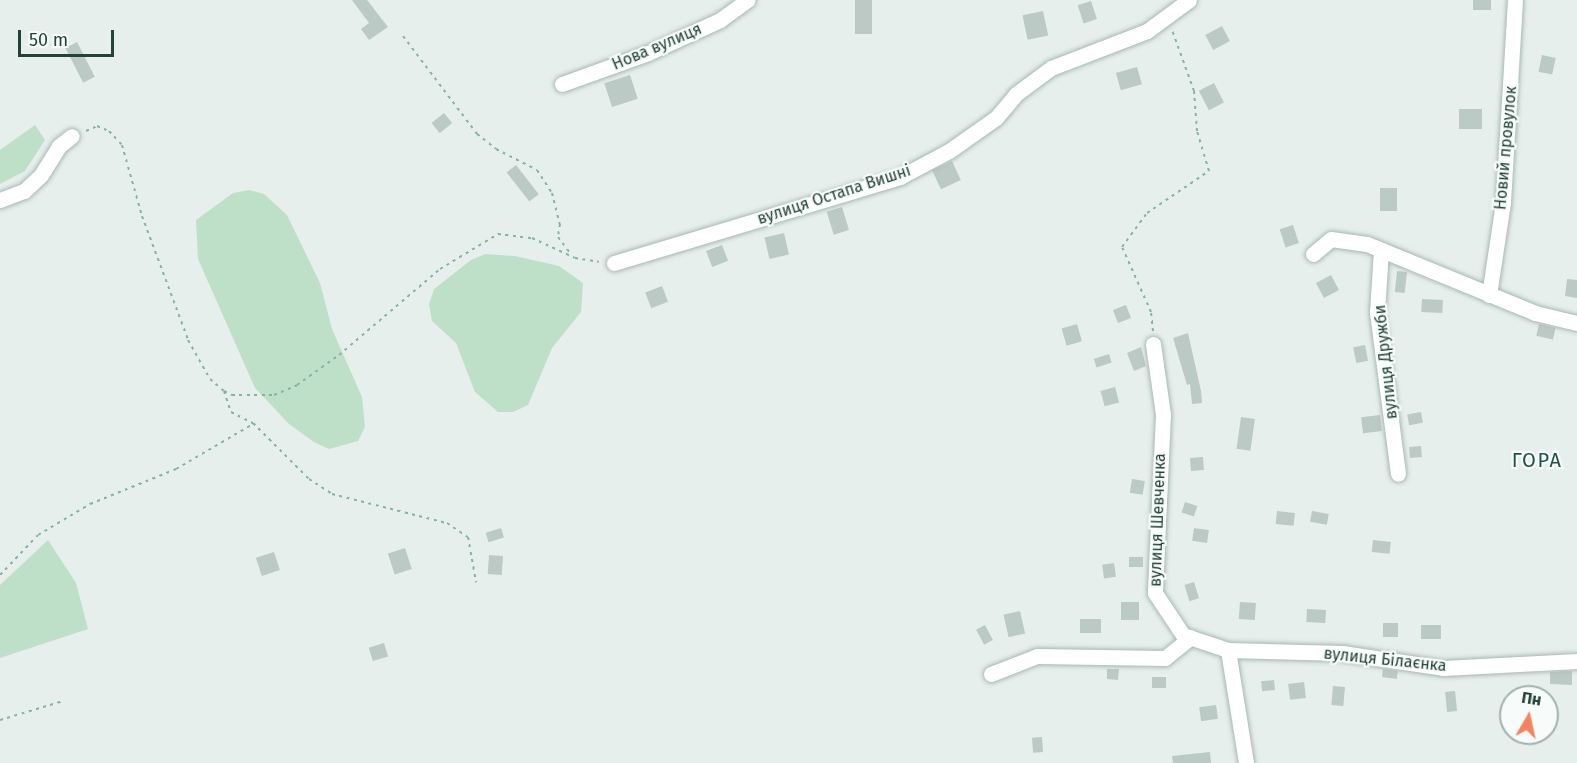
<!DOCTYPE html>
<html>
<head>
<meta charset="utf-8">
<style>
	body { margin:0 }
	#map { position:relative; width:1577px; height:763px; overflow:hidden; background:#e6efeb; font-family:"Fira Sans",sans-serif }
	div>[style] { position:absolute }
	.green>* { inset:0; background:#bfe0c8 }
	.building>* { inset:0; background:#bbcac4; transform-origin:0 0 }
	.path>* { height:2px; margin-top:-1px; transform-origin:0; background:repeating-linear-gradient(90deg,#86b3a5 0 3px,transparent 0 7.5px) }
	.roads { filter:drop-shadow(0 0 2px #a8b8b2) drop-shadow(0 0 2px #a8b8b2) }
	.minor>* { height:15px; margin:-7.5px; padding:0 7.5px; transform-origin:7.5px; border-radius:7.5px; background:#fff }
	span { translate:-50% -50%; white-space:nowrap; text-align:center; line-height:1.15; -webkit-text-stroke:4.5px #f7fbf9; paint-order:stroke }
	.street-label { font-size:16px; color:#24423a }
	.quarter-label { font-size:20px; color:#1f5548; letter-spacing:1.5px }
	.north { position:absolute; left:1499px; top:685px; width:60px; height:60px; box-sizing:border-box; background:#f7fbf9; border:2px solid #a3b1ad; border-radius:50%; rotate:9deg; font-size:16px; font-weight:700; line-height:24px; text-align:center; color:#24423a }
	.north::after { content:''; display:block; margin:auto; width:21px; height:27px; background:#f4845f; clip-path:polygon(50% 0,100% 100%,50% 72%,0 100%) }
	.scale { position:absolute; left:18px; top:30px; width:96px; height:27px; box-sizing:border-box; border:3px solid #24423a; border-top:0; padding-left:8px; font-size:18px; line-height:21px; white-space:nowrap; color:#24423a; -webkit-text-stroke:4px #f7fbf9; paint-order:stroke }
</style>
</head>
<body>
<div id="map">
	<div class="green">
		<i style="clip-path:polygon(35px 125px,45px 140px,25px 171px,0 184px,0 150px)"></i>
		<i style="clip-path:polygon(249px 190px,264px 194px,287px 215px,320px 283px,332px 329px,362px 397px,365px 427px,358px 441px,329px 449px,314px 442px,289px 424px,255px 388px,198px 259px,196px 220px,233px 193px)"></i>
		<i style="clip-path:polygon(485px 254px,515px 256px,559px 266px,583px 283px,581px 312px,552px 348px,528px 405px,513px 412px,498px 412px,475px 392px,456px 343px,432px 321px,429px 304px,434px 289px,471px 260px)"></i>
		<i style="clip-path:polygon(48px 540px,76px 583px,88px 629px,0 658px,0 585px)"></i>
	</div>
	<div class="building">
		<i style="clip-path:polygon(352px 0,367px 0,388px 27px,369px 40px,361px 29px,369px 23px)"></i>
		<i style="left:855px;top:0;width:17px;height:34px"></i>
		<i style="left:1473px;top:0;width:18px;height:10px"></i>
		<i style="left:1091px;top:1px;width:19px;height:14px;rotate:72deg"></i>
		<i style="left:1043px;top:11px;width:25px;height:21px;rotate:78deg"></i>
		<i style="left:1222px;top:26px;width:17px;height:19px;rotate:62deg"></i>
		<i style="left:77px;top:42px;width:39px;height:13px;rotate:63deg"></i>
		<i style="left:1542px;top:55px;width:14px;height:17px;rotate:12deg"></i>
		<i style="left:1137px;top:67px;width:18px;height:22px;rotate:74deg"></i>
		<i style="left:630px;top:75px;width:25px;height:27px;rotate:72deg"></i>
		<i style="left:1214px;top:83px;width:22px;height:17px;rotate:63deg"></i>
		<i style="left:1459px;top:109px;width:23px;height:20px"></i>
		<i style="left:444px;top:113px;width:13px;height:16px;rotate:51deg"></i>
		<i style="left:952px;top:161px;width:21px;height:22px;rotate:65deg"></i>
		<i style="left:516px;top:165px;width:37px;height:12px;rotate:52deg"></i>
		<i style="left:1380px;top:188px;width:17px;height:23px"></i>
		<i style="left:842px;top:207px;width:24px;height:16px;rotate:73deg"></i>
		<i style="left:1293px;top:225px;width:19px;height:14px;rotate:72deg"></i>
		<i style="left:784px;top:233px;width:22px;height:20px;rotate:77deg"></i>
		<i style="left:722px;top:245px;width:17px;height:17px;rotate:69deg"></i>
		<i style="left:1397px;top:271px;width:10px;height:21px;rotate:6deg"></i>
		<i style="left:1331px;top:275px;width:17px;height:17px;rotate:62deg"></i>
		<i style="clip-path:polygon(1567px 279px,1577px 280px,1577px 298px,1565px 296px)"></i>
		<i style="left:662px;top:286px;width:17px;height:18px;rotate:69deg"></i>
		<i style="left:1422px;top:299px;width:21px;height:13px;rotate:3deg"></i>
		<i style="left:1126px;top:305px;width:14px;height:14px;rotate:69deg"></i>
		<i style="left:1077px;top:324px;width:18px;height:16px;rotate:74deg"></i>
		<i style="left:1539px;top:324px;width:17px;height:12px;rotate:13deg"></i>
		<i style="clip-path:polygon(1188px 333px,1201px 391px,1202px 403px,1192px 404px,1190px 384px,1187px 385px,1173px 338px)"></i>
		<i style="left:1365px;top:345px;width:16px;height:12px;rotate:79deg"></i>
		<i style="clip-path:polygon(1141px 347px,1146px 366px,1134px 371px,1127px 353px)"></i>
		<i style="left:1109px;top:354px;width:9px;height:16px;rotate:72deg"></i>
		<i style="left:1115px;top:387px;width:16px;height:15px;rotate:75deg"></i>
		<i style="left:1421px;top:412px;width:11px;height:14px;rotate:80deg"></i>
		<i style="left:1380px;top:415px;width:16px;height:19px;rotate:83deg"></i>
		<i style="left:1241px;top:417px;width:14px;height:32px;rotate:8deg"></i>
		<i style="left:1421px;top:446px;width:11px;height:12px;rotate:85deg"></i>
		<i style="left:1203px;top:457px;width:13px;height:13px;rotate:86deg"></i>
		<i style="left:1132px;top:479px;width:13px;height:14px;rotate:9deg"></i>
		<i style="left:1185px;top:502px;width:13px;height:11px;rotate:18deg"></i>
		<i style="left:1277px;top:511px;width:18px;height:13px;rotate:6deg"></i>
		<i style="left:1312px;top:511px;width:17px;height:11px;rotate:10deg"></i>
		<i style="left:501px;top:528px;width:10px;height:16px;rotate:73deg"></i>
		<i style="left:1194px;top:528px;width:15px;height:13px;rotate:8deg"></i>
		<i style="left:1373px;top:540px;width:18px;height:12px;rotate:6deg"></i>
		<i style="left:405px;top:548px;width:22px;height:18px;rotate:72deg"></i>
		<i style="left:274px;top:552px;width:19px;height:19px;rotate:72deg"></i>
		<i style="left:489px;top:555px;width:14px;height:19px;rotate:4deg"></i>
		<i style="left:1129px;top:557px;width:14px;height:10px"></i>
		<i style="left:1114px;top:563px;width:14px;height:12px;rotate:82deg"></i>
		<i style="left:1194px;top:582px;width:17px;height:10px;rotate:73deg"></i>
		<i style="left:1121px;top:602px;width:18px;height:18px"></i>
		<i style="left:1240px;top:602px;width:16px;height:17px;rotate:4deg"></i>
		<i style="left:1307px;top:609px;width:19px;height:13px;rotate:3deg"></i>
		<i style="left:1020px;top:611px;width:23px;height:17px;rotate:77deg"></i>
		<i style="left:1080px;top:619px;width:21px;height:14px"></i>
		<i style="left:1398px;top:623px;width:14px;height:15px;rotate:90deg"></i>
		<i style="left:985px;top:625px;width:17px;height:10px;rotate:62deg"></i>
		<i style="left:1421px;top:625px;width:20px;height:14px"></i>
		<i style="left:384px;top:643px;width:14px;height:16px;rotate:73deg"></i>
		<i style="clip-path:polygon(1107px 669px,1119px 669px,1118px 680px,1107px 679px)"></i>
		<i style="left:1383px;top:669px;width:15px;height:8px;rotate:8deg"></i>
		<i style="clip-path:polygon(1572px 671px,1572px 685px,1550px 684px,1550px 672px)"></i>
		<i style="left:1152px;top:677px;width:14px;height:11px"></i>
		<i style="left:1274px;top:680px;width:10px;height:13px;rotate:84deg"></i>
		<i style="left:1304px;top:682px;width:16px;height:16px;rotate:83deg"></i>
		<i style="left:1333px;top:686px;width:12px;height:19px;rotate:5deg"></i>
		<i style="left:1455px;top:691px;width:20px;height:10px;rotate:84deg"></i>
		<i style="left:1216px;top:705px;width:14px;height:17px;rotate:82deg"></i>
		<i style="left:1042px;top:737px;width:15px;height:10px;rotate:86deg"></i>
		<i style="clip-path:polygon(1210px 752px,1211px 763px,1173px 763px,1172px 756px)"></i>
	</div>
	<div class="path">
		<i style="left:403px;top:36px;width:123px;rotate:52.9deg"></i>
		<i style="left:477px;top:134px;width:24px;rotate:38deg"></i>
		<i style="left:496px;top:149px;width:46px;rotate:27.1deg"></i>
		<i style="left:537px;top:170px;width:27px;rotate:57deg"></i>
		<i style="left:552px;top:193px;width:32px;rotate:76deg"></i>
		<i style="left:560px;top:224px;width:13px;rotate:99deg"></i>
		<i style="left:558px;top:237px;width:21px;rotate:53deg"></i>
		<i style="left:86px;top:131px;width:12px;rotate:-24deg"></i>
		<i style="left:97px;top:126px;width:13px;rotate:23deg"></i>
		<i style="left:109px;top:131px;width:19px;rotate:47deg"></i>
		<i style="left:122px;top:145px;width:74px;rotate:74.3deg"></i>
		<i style="left:142px;top:216px;width:132px;rotate:69.6deg"></i>
		<i style="left:188px;top:340px;width:45px;rotate:60.6deg"></i>
		<i style="left:210px;top:379px;width:18px;rotate:41deg"></i>
		<i style="left:224px;top:391px;width:22px;rotate:72deg"></i>
		<i style="left:231px;top:412px;width:25px;rotate:27deg"></i>
		<i style="left:253px;top:423px;width:79px;rotate:45deg"></i>
		<i style="left:309px;top:479px;width:27px;rotate:33deg"></i>
		<i style="left:332px;top:494px;width:119px;rotate:14.2deg"></i>
		<i style="left:447px;top:523px;width:25px;rotate:34deg"></i>
		<i style="left:468px;top:537px;width:46px;rotate:79.9deg"></i>
		<i style="left:1153px;top:331px;width:19px;rotate:-96deg"></i>
		<i style="left:1151px;top:312px;width:71px;rotate:-114deg"></i>
		<i style="left:1122px;top:247px;width:42px;rotate:-53.7deg"></i>
		<i style="left:1147px;top:213px;width:75px;rotate:-34.1deg"></i>
		<i style="left:1209px;top:171px;width:42px;rotate:-106.7deg"></i>
		<i style="left:1197px;top:131px;width:40px;rotate:-94.3deg"></i>
		<i style="left:1194px;top:91px;width:65px;rotate:-109.8deg"></i>
		<i style="left:224px;top:391px;width:9px;rotate:27deg"></i>
		<i style="left:232px;top:395px;width:42px"></i>
		<i style="left:274px;top:395px;width:25px;rotate:-23deg"></i>
		<i style="left:297px;top:385px;width:52px;rotate:-35.5deg"></i>
		<i style="left:339px;top:355px;width:133px;rotate:-40.4deg"></i>
		<i style="left:440px;top:269px;width:68px;rotate:-31.1deg"></i>
		<i style="left:498px;top:234px;width:34px;rotate:7deg"></i>
		<i style="left:532px;top:238px;width:47px;rotate:24.9deg"></i>
		<i style="left:575px;top:258px;width:24px;rotate:9deg"></i>
		<i style="left:0;top:575px;width:55px;rotate:-46.5deg"></i>
		<i style="left:38px;top:535px;width:61px;rotate:-30.8deg"></i>
		<i style="left:90px;top:504px;width:93px;rotate:-22.1deg"></i>
		<i style="left:176px;top:469px;width:89px;rotate:-30.3deg"></i>
		<i style="left:0;top:720px;width:66px;rotate:-16.8deg"></i>
	</div>
	<div class="roads">
		<div class="minor">
			<i style="left:562px;top:84px;width:91px;rotate:-19.8deg"></i>
			<i style="left:648px;top:53px;width:79px;rotate:-24.6deg"></i>
			<i style="left:720px;top:20px;width:34px;rotate:-36deg"></i>
			<i style="left:0;top:200px;width:26px;rotate:-21deg"></i>
			<i style="left:24px;top:191px;width:23px;rotate:-43deg"></i>
			<i style="left:41px;top:175px;width:34px;rotate:-58deg"></i>
			<i style="left:59px;top:146px;width:16px;rotate:-38deg"></i>
			<i style="left:1381px;top:250px;width:62px;rotate:93.7deg"></i>
			<i style="left:1377px;top:312px;width:163px;rotate:82.6deg"></i>
			<i style="left:1313px;top:254px;width:23px;rotate:-40deg"></i>
			<i style="left:1331px;top:239px;width:36px;rotate:8deg"></i>
			<i style="left:1367px;top:244px;width:182px;rotate:22.3deg"></i>
			<i style="left:1535px;top:313px;width:43px;rotate:13.4deg"></i>
			<i style="left:614px;top:263px;width:299px;rotate:-16.7deg"></i>
			<i style="left:900px;top:177px;width:55px;rotate:-28deg"></i>
			<i style="left:949px;top:151px;width:57px;rotate:-35.1deg"></i>
			<i style="left:996px;top:118px;width:31px;rotate:-50deg"></i>
			<i style="left:1016px;top:94px;width:44px;rotate:-36.6deg"></i>
			<i style="left:1051px;top:68px;width:103px;rotate:-21.1deg"></i>
			<i style="left:1147px;top:31px;width:52px;rotate:-36.4deg"></i>
			<i style="left:1489px;top:295px;width:94px;rotate:-81.4deg"></i>
			<i style="left:1503px;top:202px;width:202px;rotate:-86.6deg"></i>
			<i style="left:1153px;top:344px;width:71px;rotate:81.9deg"></i>
			<i style="left:1163px;top:414px;width:179px;rotate:92.6deg"></i>
			<i style="left:1155px;top:593px;width:50px;rotate:56.3deg"></i>
			<i style="left:1183px;top:635px;width:47px;rotate:18.4deg"></i>
			<i style="left:1228px;top:650px;width:114px;rotate:80.9deg"></i>
			<i style="left:1228px;top:650px;width:114px;rotate:1.5deg"></i>
			<i style="left:1342px;top:653px;width:102px;rotate:8.4deg"></i>
			<i style="left:1443px;top:668px;width:134px;rotate:-3deg"></i>
			<i style="left:991px;top:674px;width:49px;rotate:-21.4deg"></i>
			<i style="left:1037px;top:656px;width:128px;rotate:0.9deg"></i>
			<i style="left:1165px;top:658px;width:33px;rotate:-39deg"></i>
		</div>
	</div>
	<div class="street-label">
		<span style="left:657px;top:47px;rotate:-23deg">Нова вулиця</span>
		<span style="left:1506px;top:148px;rotate:-85deg">Новий провулок</span>
		<span style="left:834px;top:195px;rotate:-18deg">вулиця Остапа Вишні</span>
		<span style="left:1386px;top:362px;rotate:-96deg">вулиця Дружби</span>
		<span style="left:1158px;top:520px;rotate:-88deg">вулиця Шевченка</span>
		<span style="left:1385px;top:660px;rotate:6deg">вулиця Білаєнка</span>
	</div>
	<div class="quarter-label">
		<span style="left:1537px;top:460px">ГОРА</span>
	</div>
	<div class="north">Пн</div>
	<div class="scale">50 m</div>
</div>
</body>
</html>
